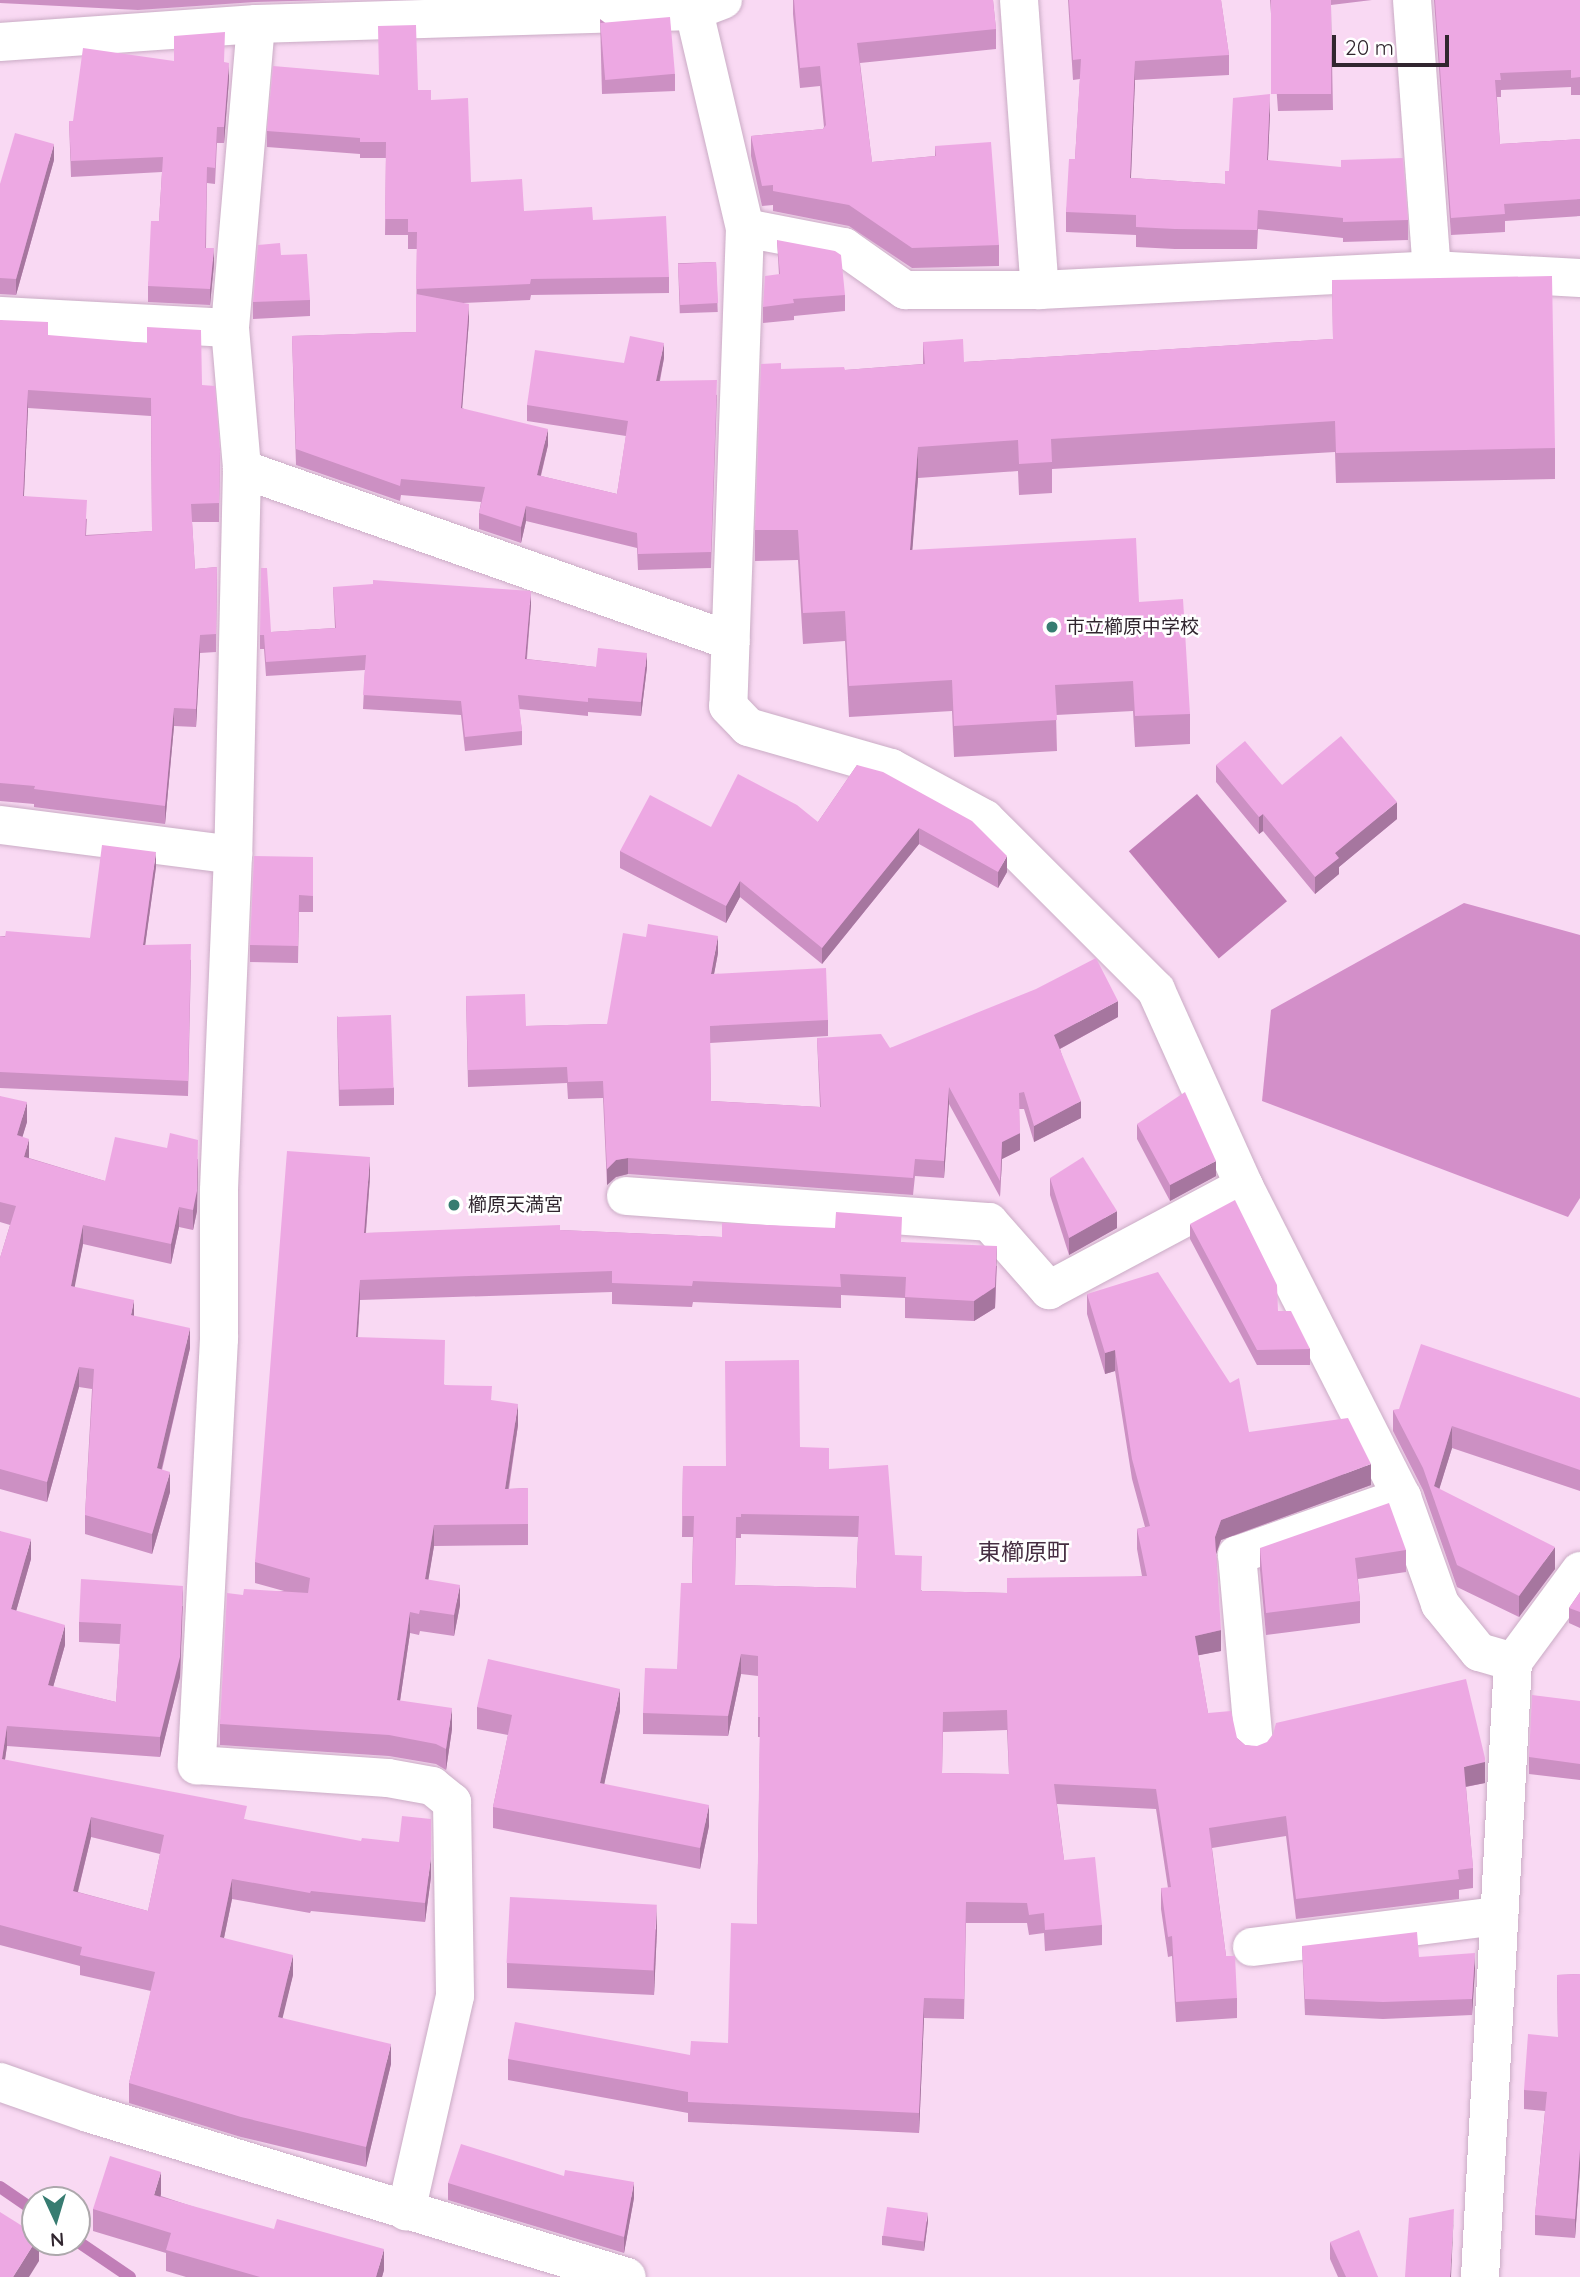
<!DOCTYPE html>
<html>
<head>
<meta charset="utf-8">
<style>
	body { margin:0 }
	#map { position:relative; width:1580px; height:2277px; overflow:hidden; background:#f9d9f3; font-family:Quicksand,"Noto Sans JP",sans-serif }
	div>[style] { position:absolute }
	.forest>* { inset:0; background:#d38fc9 }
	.water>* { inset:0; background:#c17eb7; transform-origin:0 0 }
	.stream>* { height:12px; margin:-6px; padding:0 6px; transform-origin:6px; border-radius:6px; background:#c17eb7 }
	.roads { filter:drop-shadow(0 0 2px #caacc5) drop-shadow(0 0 2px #caacc5) }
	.street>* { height:38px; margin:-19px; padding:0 19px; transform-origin:19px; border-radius:19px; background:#fff }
	.wall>* { inset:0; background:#cc90c3; transform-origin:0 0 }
	.shaded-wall>* { inset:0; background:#a6769f }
	.building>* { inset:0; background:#eda8e3; transform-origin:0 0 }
	.dots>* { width:19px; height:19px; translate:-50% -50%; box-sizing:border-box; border:4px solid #fff; border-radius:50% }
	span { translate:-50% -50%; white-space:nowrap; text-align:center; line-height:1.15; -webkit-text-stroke:5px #fff; paint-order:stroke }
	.poi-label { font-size:19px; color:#31262f }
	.left { translate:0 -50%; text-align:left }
	.quarter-label { font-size:23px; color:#462e42 }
	.north { position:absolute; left:21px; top:2186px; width:70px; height:70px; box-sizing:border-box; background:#fff; border:2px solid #ada8ac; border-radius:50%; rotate:176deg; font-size:19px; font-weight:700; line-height:28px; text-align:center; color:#31262f }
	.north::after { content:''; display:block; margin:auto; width:24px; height:32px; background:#377c71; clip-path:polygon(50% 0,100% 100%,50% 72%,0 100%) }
	.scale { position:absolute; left:1332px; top:35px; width:117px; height:32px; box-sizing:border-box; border:4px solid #31262f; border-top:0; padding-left:9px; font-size:21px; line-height:24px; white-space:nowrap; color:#31262f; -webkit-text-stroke:5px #fff; paint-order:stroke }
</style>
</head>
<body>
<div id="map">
	<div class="forest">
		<i style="clip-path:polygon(1464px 903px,1580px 935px,1580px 1198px,1568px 1217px,1262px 1101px,1271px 1010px)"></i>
	</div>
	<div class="water">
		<i style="left:1197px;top:794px;width:140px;height:89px;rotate:50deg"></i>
	</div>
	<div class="stream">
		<i style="left:0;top:2187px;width:42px;rotate:34.4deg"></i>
		<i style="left:77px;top:2241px;width:64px;rotate:34.2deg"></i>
	</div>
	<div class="roads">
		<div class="street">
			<i style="left:694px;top:0;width:11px;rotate:90deg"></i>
			<i style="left:694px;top:11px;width:223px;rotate:76.8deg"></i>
			<i style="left:745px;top:228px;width:478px;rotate:92deg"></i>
			<i style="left:728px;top:706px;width:29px;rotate:46deg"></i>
			<i style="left:748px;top:727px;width:149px;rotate:16deg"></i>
			<i style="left:891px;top:768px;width:107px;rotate:28.5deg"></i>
			<i style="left:985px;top:819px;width:242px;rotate:45deg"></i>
			<i style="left:1156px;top:990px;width:215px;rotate:65.8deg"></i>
			<i style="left:1244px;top:1186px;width:349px;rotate:63.1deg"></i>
			<i style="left:1402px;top:1497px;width:114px;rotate:70.4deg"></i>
			<i style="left:1440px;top:1604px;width:62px;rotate:50.9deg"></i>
			<i style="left:1479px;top:1652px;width:35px;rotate:16deg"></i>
			<i style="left:1019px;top:0;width:291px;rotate:85.9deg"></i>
			<i style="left:1412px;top:0;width:271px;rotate:85.8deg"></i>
			<i style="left:256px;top:24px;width:305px;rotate:94.9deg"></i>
			<i style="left:230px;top:328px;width:142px;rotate:85.1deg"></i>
			<i style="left:242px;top:469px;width:386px;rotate:91.3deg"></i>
			<i style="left:233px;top:855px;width:336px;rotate:92.4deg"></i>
			<i style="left:219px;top:1191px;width:148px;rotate:90deg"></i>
			<i style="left:219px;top:1339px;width:427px;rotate:93deg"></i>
			<i style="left:197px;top:1765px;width:191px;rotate:3.9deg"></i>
			<i style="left:388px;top:1778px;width:45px;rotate:10.3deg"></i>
			<i style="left:432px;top:1786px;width:26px;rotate:39deg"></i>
			<i style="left:452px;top:1802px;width:194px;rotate:89.1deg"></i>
			<i style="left:455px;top:1996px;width:221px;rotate:102.8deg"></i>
			<i style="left:0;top:42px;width:257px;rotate:-4deg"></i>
			<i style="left:256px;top:24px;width:438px;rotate:-1.7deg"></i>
			<i style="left:694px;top:11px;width:31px;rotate:-21deg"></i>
			<i style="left:745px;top:228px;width:101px;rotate:10.9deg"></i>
			<i style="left:844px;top:247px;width:75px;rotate:35.2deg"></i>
			<i style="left:905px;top:290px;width:135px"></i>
			<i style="left:1040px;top:290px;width:393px;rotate:-2.9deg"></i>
			<i style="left:1432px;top:270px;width:148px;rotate:3.1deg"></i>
			<i style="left:0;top:316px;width:230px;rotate:3deg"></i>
			<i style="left:242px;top:469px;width:518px;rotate:19.38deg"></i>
			<i style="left:0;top:825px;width:235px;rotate:7.3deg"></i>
			<i style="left:626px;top:1196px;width:364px;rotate:4.1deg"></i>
			<i style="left:989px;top:1222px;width:91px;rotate:48.6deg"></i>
			<i style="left:1049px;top:1290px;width:221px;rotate:-28.1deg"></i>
			<i style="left:1254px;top:1745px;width:191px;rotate:-95.1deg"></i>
			<i style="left:1237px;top:1555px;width:175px;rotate:-19.4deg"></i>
			<i style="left:1252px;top:1947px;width:249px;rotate:-7.2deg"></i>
			<i style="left:0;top:2082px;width:93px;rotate:19.4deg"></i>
			<i style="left:88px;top:2113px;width:563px;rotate:16.92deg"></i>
			<i style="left:1480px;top:2277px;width:616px;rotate:-86.93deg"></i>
			<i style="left:1513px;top:1662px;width:113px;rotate:-53.6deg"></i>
		</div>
	</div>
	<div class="wall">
		<i style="clip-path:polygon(0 0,327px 0,255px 2px,138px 10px,0 3px)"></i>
		<i style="clip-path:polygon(793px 0,993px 0,996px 29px,996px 49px,860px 63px,872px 162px,935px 156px,935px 146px,999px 245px,999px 266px,912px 268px,849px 226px,773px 211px,773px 205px,762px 206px,751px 156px,751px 136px,823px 129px,824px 127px,820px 86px,800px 88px,793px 14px)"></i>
		<i style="clip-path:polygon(1068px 0,1221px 0,1229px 55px,1229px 75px,1135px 80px,1131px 178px,1225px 184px,1229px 171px,1270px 113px,1268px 160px,1408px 220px,1408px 240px,1343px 242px,1343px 238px,1258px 229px,1257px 249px,1175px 249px,1136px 247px,1136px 235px,1066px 232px,1066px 212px,1075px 159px,1080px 79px,1073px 80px)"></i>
		<i style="clip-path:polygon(1270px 0,1372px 0,1331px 5px,1333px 110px,1278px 111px)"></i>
		<i style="clip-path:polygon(1434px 0,1580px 0,1580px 95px,1571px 95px,1571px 87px,1501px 90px,1501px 97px,1497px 97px,1500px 144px,1580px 139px,1580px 216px,1505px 221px,1505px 232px,1451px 235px)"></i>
		<i style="clip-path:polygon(600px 19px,675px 74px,675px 91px,602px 94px)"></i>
		<i style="clip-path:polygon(174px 61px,224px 62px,229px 79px,224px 143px,217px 143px,215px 184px,207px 183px,206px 248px,214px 264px,210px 305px,148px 302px,148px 286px,159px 221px,162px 172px,71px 177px,69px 121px,73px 121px)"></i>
		<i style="clip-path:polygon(418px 90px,431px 100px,471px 182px,524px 211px,593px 220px,669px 277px,669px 293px,531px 295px,530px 300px,463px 303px,469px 320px,462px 408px,548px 445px,541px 476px,617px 494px,626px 436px,527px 421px,527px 405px,624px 363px,664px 358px,660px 381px,717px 395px,711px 568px,638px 570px,637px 548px,526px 521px,521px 543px,479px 529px,479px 513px,481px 502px,401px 495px,400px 501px,296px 465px,292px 336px,416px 332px,417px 249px,408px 249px,408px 235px,385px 235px,386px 158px,360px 158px,360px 154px,267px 147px,267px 131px)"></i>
		<i style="clip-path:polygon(54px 160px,16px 295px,0 294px,0 184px)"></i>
		<i style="clip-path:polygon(777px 240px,845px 295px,845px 311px,794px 316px,794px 320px,763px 323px,763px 307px,779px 275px)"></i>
		<i style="clip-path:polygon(281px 255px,310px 300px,310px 316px,253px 319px,253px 302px)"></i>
		<i style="left:716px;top:262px;width:50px;height:38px;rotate:88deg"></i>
		<i style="clip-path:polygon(1332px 280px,1555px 448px,1555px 479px,1336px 483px,1335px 452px,1052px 469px,1052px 493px,1019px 495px,1018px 471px,918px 478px,912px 550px,1139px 602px,1190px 714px,1190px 744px,1135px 747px,1133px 711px,1056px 715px,1057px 751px,954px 757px,952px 711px,849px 717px,845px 641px,803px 644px,798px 560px,755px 561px,755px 530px,781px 369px,845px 370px,923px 364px,923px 342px,964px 362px,1333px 339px)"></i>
		<i style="clip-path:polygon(evenodd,0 320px,202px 385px,220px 451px,219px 522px,192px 522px,195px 569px,217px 567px,216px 652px,200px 653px,196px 727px,174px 726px,165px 824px,34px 807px,34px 804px,0 801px,0 320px,28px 408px,151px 416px,152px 531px,86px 535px,87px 519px,24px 496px,28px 408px)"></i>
		<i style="clip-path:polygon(333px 587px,531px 605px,527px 659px,596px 667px,647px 667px,641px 716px,588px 712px,588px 716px,519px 709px,522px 731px,522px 745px,465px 751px,461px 715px,363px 709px,365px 670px,266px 676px,264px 649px,260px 649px,260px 635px,271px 632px,335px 628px)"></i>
		<i style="clip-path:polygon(857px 765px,1007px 872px,998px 888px,919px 844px,822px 964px,740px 897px,726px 923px,620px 868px,620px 851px,711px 827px,818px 822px)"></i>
		<i style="clip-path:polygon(1216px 765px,1282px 785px,1397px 819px,1339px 867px,1339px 874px,1315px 894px,1263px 831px,1259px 834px,1216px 782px)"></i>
		<i style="clip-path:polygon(313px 857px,313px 912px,299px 912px,298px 963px,250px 962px,250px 945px)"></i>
		<i style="clip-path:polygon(156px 867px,145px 945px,191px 960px,188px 1096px,0 1088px,0 936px,90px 938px)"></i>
		<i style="clip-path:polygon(718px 953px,714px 974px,828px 1020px,828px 1036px,710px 1043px,711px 1101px,820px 1107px,817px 1038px,890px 1048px,1118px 1017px,1060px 1049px,1081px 1118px,1034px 1142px,1024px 1109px,1019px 1109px,1020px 1150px,1002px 1159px,1000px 1197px,949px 1104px,944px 1178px,915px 1176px,913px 1195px,628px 1174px,616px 1177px,607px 1185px,603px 1098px,568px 1099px,567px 1083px,468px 1087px,466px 996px,526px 1026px,607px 1024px)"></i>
		<i style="clip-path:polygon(337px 1016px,394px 1088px,394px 1105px,339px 1106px)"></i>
		<i style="clip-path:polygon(0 1096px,27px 1122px,22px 1137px,29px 1158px,105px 1181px,198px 1159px,197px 1211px,193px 1230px,179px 1227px,171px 1264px,83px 1244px,74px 1287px,134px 1316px,190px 1348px,162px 1470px,170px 1492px,152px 1554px,85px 1534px,85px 1515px,92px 1389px,79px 1387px,47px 1502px,0 1489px,0 1258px,10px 1225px,0 1222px)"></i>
		<i style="clip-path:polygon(1137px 1124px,1216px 1176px,1170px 1201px,1137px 1139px)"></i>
		<i style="clip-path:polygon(370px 1177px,366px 1233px,560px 1230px,722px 1237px,902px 1242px,997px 1266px,995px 1308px,974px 1321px,905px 1318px,905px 1298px,841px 1295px,841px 1308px,693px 1302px,692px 1307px,612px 1304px,612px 1292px,360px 1300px,358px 1337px,445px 1385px,491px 1400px,518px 1425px,509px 1489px,528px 1488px,528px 1545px,434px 1546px,428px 1580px,460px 1605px,454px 1636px,420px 1631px,419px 1635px,410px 1633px,400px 1701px,452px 1729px,446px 1770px,436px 1764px,389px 1756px,220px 1745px,220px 1724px,243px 1595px,284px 1591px,255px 1583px,255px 1562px)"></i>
		<i style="clip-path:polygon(1050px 1178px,1117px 1228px,1069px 1255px,1050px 1195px)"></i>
		<i style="clip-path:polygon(1190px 1224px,1278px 1311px,1310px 1349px,1310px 1365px,1257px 1365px,1190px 1239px)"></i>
		<i style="clip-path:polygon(evenodd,1087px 1294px,1249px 1432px,1371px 1485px,1221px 1540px,1216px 1554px,1221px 1651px,1198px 1655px,1208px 1713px,1245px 1745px,1485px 1783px,1466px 1787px,1473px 1868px,1473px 1888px,1459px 1890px,1459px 1899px,1296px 1919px,1286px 1836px,1212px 1848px,1226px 1956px,1237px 1998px,1237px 2018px,1176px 2022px,1172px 1956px,1168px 1957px,1161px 1909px,1161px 1888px,1168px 1888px,1156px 1809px,1057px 1804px,1064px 1860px,1102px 1925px,1102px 1945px,1045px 1951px,1044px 1933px,1029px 1935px,1027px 1923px,966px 1923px,964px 2019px,924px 2018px,919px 2133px,688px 2122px,688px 2113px,508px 2080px,508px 2059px,690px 2055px,728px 2043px,757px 1924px,760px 1737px,758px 1737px,758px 1676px,741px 1674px,728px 1736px,643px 1734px,643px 1713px,677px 1669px,692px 1583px,693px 1537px,682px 1537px,683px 1466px,726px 1466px,800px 1447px,829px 1469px,922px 1591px,1007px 1593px,1142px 1576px,1137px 1549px,1137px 1529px,1145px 1527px,1132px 1479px,1115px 1371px,1105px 1374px,1087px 1314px,1087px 1294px,741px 1534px,858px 1537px,856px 1588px,735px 1585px,736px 1538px,741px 1538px,741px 1534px,1087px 1294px,1007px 1730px,1009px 1774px,942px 1773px,943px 1732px,1007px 1730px)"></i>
		<i style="clip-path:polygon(1580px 1398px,1580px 1491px,1452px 1448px,1439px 1489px,1555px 1569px,1519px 1617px,1457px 1587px,1423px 1490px,1393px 1431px,1393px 1410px)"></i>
		<i style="clip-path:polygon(evenodd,0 1531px,31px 1559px,16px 1611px,65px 1645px,53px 1687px,116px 1702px,120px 1644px,79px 1642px,79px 1622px,183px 1606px,180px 1677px,160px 1757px,7px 1746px,5px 1760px,247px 1820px,431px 1877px,425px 1922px,311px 1911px,310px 1913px,232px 1899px,224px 1938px,293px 1975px,282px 2018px,391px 2064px,366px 2167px,241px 2137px,129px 2103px,129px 2083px,151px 1991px,80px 1975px,80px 1966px,0 1945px,0 1531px,91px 1837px,160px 1854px,148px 1911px,78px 1892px,91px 1837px)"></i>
		<i style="clip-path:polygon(1260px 1548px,1406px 1550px,1406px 1572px,1358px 1579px,1360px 1601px,1360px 1623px,1266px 1635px,1260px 1570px)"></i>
		<i style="clip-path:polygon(1580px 1592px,1580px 1628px,1569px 1623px,1569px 1608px)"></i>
		<i style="clip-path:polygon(1580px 1701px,1580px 1780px,1529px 1774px,1529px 1757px)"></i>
		<i style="clip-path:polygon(477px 1707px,620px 1711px,604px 1784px,709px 1826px,700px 1869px,493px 1828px,493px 1807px,508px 1735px,477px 1729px)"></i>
		<i style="clip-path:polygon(657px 1929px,654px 1995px,507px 1988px,507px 1963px)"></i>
		<i style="clip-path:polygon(1302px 1946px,1419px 1957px,1475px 1970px,1472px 2015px,1383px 2019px,1305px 2015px)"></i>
		<i style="clip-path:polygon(1580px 1974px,1580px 2168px,1575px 2238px,1535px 2235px,1535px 2215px,1545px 2111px,1524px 2109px,1524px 2090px,1558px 2037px,1557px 1975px)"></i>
		<i style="clip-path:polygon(564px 2176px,634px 2198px,624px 2253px,448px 2200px,448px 2183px)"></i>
		<i style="clip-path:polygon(161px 2194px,161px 2196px,384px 2270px,382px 2277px,186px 2277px,166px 2271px,166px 2253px,93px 2231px,93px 2209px)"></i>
		<i style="clip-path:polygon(928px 2221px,924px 2251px,882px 2245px,882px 2236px)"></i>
		<i style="clip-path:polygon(1330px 2242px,1378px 2277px,1338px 2277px,1330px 2259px)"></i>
	</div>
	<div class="shaded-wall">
		<i style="clip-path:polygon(1135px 61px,1135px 80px,1130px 198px,1130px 178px)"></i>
		<i style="clip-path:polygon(229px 63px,229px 79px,224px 143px,224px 127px)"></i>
		<i style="clip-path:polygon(1270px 94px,1270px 113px,1267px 180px,1267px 160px)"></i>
		<i style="clip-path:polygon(54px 144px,54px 160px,16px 295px,16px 279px)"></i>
		<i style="clip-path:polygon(214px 248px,214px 264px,210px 305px,210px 289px)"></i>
		<i style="clip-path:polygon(469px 304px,469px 320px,461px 423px,461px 408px)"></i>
		<i style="clip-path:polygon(664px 343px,664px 358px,656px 397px,656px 381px)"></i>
		<i style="clip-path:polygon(28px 390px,28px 408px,23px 514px,23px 496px)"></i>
		<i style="clip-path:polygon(548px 429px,548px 445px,537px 490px,537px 475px)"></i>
		<i style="clip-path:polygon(918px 447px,918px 478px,910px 580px,910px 550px)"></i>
		<i style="clip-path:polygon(526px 506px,526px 521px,521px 543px,521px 527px)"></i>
		<i style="clip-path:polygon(531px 591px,531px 605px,525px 673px,525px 659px)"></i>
		<i style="clip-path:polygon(200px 635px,200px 653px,196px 727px,196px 709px)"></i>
		<i style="clip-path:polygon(647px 653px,647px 667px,641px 716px,641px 702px)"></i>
		<i style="clip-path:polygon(174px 708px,174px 726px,165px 824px,165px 806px)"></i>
		<i style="clip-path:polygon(1397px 802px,1397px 819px,1339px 867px,1339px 874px,1315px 894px,1315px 877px,1335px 853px)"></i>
		<i style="clip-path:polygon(1263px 814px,1263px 831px,1259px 834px,1259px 817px)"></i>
		<i style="clip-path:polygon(919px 828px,919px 844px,822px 964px,822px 948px)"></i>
		<i style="clip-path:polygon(156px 852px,156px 867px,143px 961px,143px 945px)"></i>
		<i style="clip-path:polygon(1007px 856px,1007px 872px,998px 888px,998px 872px)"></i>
		<i style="clip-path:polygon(740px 881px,740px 897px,726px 923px,726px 906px)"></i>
		<i style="clip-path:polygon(718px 936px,718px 953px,711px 990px,711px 974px)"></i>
		<i style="clip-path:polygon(1118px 1001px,1118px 1017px,1054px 1052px,1054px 1035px)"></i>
		<i style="clip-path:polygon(949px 1087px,949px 1104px,944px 1178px,944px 1161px)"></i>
		<i style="clip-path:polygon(1081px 1101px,1081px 1118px,1034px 1142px,1034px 1126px)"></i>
		<i style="clip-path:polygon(27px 1102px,27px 1122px,17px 1155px,17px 1135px)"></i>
		<i style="clip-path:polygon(1020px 1133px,1020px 1150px,1002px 1159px,1000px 1197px,1002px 1142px)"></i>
		<i style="clip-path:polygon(29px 1139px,29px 1158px,24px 1157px)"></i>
		<i style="clip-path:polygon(370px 1157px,370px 1177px,364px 1254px,364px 1233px)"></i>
		<i style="clip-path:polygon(628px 1158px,628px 1174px,616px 1177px,607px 1185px,607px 1169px,616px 1160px)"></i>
		<i style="clip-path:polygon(198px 1159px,197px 1211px,193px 1230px,193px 1210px)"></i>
		<i style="clip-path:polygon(1216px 1161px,1216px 1176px,1170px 1201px,1170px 1185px)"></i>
		<i style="clip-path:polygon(179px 1207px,179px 1227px,171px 1264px,171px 1244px)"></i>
		<i style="clip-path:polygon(1117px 1211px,1117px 1228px,1069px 1255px,1069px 1238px)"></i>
		<i style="clip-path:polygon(83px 1225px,83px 1244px,71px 1306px,71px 1286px)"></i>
		<i style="clip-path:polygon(997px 1246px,995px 1308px,974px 1321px,974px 1301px)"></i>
		<i style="clip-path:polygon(360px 1280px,360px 1300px,356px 1358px,356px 1337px)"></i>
		<i style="clip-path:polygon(134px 1300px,134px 1320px,131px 1315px)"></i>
		<i style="clip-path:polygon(190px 1328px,190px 1348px,157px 1488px,157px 1468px)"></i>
		<i style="clip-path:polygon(1115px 1350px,1115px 1371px,1105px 1374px,1105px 1353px)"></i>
		<i style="clip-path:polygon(79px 1367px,79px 1387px,47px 1502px,47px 1482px)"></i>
		<i style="clip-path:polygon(518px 1404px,518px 1425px,505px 1509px,505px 1489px)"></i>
		<i style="clip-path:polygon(1452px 1426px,1452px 1448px,1435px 1503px,1434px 1486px)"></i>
		<i style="clip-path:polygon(1371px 1464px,1371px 1485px,1221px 1540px,1215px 1557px,1215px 1537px,1221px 1520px)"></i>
		<i style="clip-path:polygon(170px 1472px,170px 1492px,152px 1554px,152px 1534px)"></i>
		<i style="clip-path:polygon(434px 1525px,434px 1546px,425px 1600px,425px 1579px)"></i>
		<i style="clip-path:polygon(31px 1539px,31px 1559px,11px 1629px,11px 1609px)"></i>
		<i style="clip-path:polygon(1555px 1547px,1555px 1569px,1519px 1617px,1519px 1596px)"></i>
		<i style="clip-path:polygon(460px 1585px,460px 1605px,454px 1636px,454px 1615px)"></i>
		<i style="clip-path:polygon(183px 1586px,180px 1677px,160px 1757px,160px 1737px)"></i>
		<i style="clip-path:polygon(410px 1612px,410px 1633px,397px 1721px,397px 1700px)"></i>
		<i style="clip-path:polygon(65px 1625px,65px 1645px,48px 1705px,48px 1685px)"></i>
		<i style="clip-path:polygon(1221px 1630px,1221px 1651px,1195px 1656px,1195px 1636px)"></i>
		<i style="clip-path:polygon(741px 1654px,741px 1674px,728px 1736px,728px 1716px)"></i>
		<i style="clip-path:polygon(620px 1689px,620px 1711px,600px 1804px,600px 1783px)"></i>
		<i style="clip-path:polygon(452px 1708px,452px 1729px,446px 1770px,446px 1749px)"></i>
		<i style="clip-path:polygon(7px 1726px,7px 1746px,2px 1779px,2px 1759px)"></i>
		<i style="clip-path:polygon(1485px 1758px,1485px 1783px,1464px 1787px,1464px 1767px)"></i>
		<i style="clip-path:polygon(709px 1805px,709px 1826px,700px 1869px,700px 1848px)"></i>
		<i style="clip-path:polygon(91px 1817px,91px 1837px,73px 1911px,73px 1891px)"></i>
		<i style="clip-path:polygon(431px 1857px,431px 1877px,425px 1922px,425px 1903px)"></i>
		<i style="clip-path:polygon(232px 1879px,232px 1899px,220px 1957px,220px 1937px)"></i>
		<i style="clip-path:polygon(657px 1905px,657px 1929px,654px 1995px,654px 1970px)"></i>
		<i style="clip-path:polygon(1475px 1953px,1475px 1970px,1472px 2015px,1472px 1999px)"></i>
		<i style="clip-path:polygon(293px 1955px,293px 1975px,278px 2037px,278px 2017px)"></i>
		<i style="clip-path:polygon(924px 1998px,924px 2018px,919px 2133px,919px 2113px)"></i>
		<i style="clip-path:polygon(391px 2044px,391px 2064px,366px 2167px,366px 2147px)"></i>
		<i style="clip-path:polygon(1580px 2149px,1580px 2168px,1575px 2238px,1575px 2219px)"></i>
		<i style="clip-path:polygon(161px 2172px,161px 2194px,154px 2216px,154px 2195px)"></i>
		<i style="clip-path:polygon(634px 2182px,634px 2198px,624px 2253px,624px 2237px)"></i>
		<i style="clip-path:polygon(1454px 2209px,1451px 2277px,1450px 2277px)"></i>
		<i style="clip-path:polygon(928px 2213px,928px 2221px,924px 2251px,924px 2242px)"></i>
		<i style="clip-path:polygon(35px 2242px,39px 2242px,39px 2261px,29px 2277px,13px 2277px)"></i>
		<i style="clip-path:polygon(384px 2249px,384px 2270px,382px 2277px,376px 2277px)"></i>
	</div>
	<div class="building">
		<i style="clip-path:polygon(794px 0,993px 0,996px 29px,857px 43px,872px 162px,936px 156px,935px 146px,991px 142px,999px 245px,912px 248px,849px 205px,773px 191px,773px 185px,762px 186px,751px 136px,823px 129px,826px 125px,820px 66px,800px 68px)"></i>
		<i style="clip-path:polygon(1069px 0,1221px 0,1229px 55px,1135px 61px,1130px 178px,1225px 184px,1225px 171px,1229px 171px,1233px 98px,1270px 94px,1267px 160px,1341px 167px,1341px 160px,1403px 158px,1408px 220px,1343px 222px,1343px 218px,1258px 210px,1257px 230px,1175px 229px,1136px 227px,1136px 215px,1066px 212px,1069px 159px,1075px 159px,1081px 59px,1073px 60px)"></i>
		<i style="left:1271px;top:0;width:60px;height:94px"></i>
		<i style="clip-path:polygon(1435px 0,1580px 0,1580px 77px,1571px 78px,1571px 70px,1500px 73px,1501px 80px,1495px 80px,1500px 144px,1580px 139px,1580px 199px,1504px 204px,1505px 214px,1451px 218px)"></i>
		<i style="left:670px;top:17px;width:57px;height:70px;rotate:85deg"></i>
		<i style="clip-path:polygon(416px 25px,418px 90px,431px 90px,431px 100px,468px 98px,471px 182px,522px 179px,524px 211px,592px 207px,593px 220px,666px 216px,669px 277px,531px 279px,530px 284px,416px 289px,417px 232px,408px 232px,408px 219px,385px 219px,386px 142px,360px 142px,360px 138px,267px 131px,273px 66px,379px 75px,378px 26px)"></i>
		<i style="clip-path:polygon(225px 32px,224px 62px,229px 63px,224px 127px,217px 127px,215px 168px,207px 167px,205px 248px,214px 248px,210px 289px,148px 286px,151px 221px,159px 221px,163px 157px,71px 161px,69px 121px,73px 121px,83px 48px,174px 61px,174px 36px)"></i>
		<i style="clip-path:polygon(15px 133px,54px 144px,16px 279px,0 278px,0 184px)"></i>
		<i style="clip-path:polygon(777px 240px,835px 251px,841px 255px,845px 295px,793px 299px,794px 303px,763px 307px,765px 276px,780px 274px)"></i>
		<i style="clip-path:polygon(280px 243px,281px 255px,307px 254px,310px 300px,253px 302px,258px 245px)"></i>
		<i style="left:716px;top:262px;width:41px;height:38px;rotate:87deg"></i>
		<i style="clip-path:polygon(1552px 276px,1555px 448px,1336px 453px,1335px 421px,1051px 439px,1052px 462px,1019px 464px,1018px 440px,918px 447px,910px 550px,1136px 538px,1139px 602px,1183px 599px,1190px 714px,1135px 716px,1133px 681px,1055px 685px,1057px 720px,954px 726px,952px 680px,849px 686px,845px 611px,803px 613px,798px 530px,755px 530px,761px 364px,781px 363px,781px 369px,844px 367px,845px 370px,925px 364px,923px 342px,963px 339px,964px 362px,1333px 339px,1332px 280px)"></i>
		<i style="clip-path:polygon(416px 294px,469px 304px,461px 408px,548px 429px,537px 475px,617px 494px,628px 421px,527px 405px,535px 350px,624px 363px,630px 336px,664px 343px,656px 381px,717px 380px,711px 552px,638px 554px,637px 533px,526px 506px,521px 527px,479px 513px,485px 487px,401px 479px,400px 486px,296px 449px,292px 336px,416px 332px)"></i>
		<i style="clip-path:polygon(evenodd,0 320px,48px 322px,48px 335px,147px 343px,147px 327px,201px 330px,202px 385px,215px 386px,220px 451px,219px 503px,191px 504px,195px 569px,217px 567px,216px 634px,200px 635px,196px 709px,174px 708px,165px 806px,34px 789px,35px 786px,0 783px,0 320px,28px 390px,151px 398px,152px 531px,85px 536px,87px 500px,23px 496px,28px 390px)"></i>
		<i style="clip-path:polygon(261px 568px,267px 568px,271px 632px,336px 628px,333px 587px,373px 584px,373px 580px,531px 591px,525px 659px,596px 667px,598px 648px,647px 653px,641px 702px,588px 698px,588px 702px,518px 695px,522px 731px,465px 737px,461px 701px,363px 695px,366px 655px,266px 662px,264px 635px,260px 635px)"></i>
		<i style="clip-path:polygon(1341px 736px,1397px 802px,1335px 853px,1339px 858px,1315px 877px,1263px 814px,1259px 817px,1216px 765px,1245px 741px,1282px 785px)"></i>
		<i style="clip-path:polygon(857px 765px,883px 772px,972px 821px,1007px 856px,998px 872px,919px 828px,822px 948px,740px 881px,726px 906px,620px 851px,650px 795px,711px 827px,738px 774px,797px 805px,818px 822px)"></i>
		<i style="clip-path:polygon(102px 845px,156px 852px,143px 945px,191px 944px,188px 1081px,0 1072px,0 936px,5px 937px,6px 931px,90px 938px)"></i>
		<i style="clip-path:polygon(254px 856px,313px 857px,313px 896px,299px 895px,298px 946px,250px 945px)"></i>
		<i style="clip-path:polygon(648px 924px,718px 936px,711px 974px,826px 968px,828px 1020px,710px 1026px,711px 1101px,821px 1107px,817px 1038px,881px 1034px,890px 1048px,1036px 989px,1096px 958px,1118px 1001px,1054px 1035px,1081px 1101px,1034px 1126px,1024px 1092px,1019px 1093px,1020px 1133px,1002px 1142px,1000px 1181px,949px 1087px,944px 1161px,915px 1159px,913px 1178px,628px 1158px,616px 1160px,607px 1169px,603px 1081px,568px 1082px,567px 1067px,468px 1070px,466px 996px,525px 994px,526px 1026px,607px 1024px,623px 933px,646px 937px)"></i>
		<i style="left:391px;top:1015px;width:73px;height:54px;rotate:88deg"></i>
		<i style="clip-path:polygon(1185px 1092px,1216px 1161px,1170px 1185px,1137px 1124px)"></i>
		<i style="clip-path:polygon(0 1096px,27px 1102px,17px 1135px,29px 1139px,24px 1157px,105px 1181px,115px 1137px,167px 1148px,170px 1133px,198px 1140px,197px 1191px,193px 1210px,179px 1207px,171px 1244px,83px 1225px,71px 1286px,134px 1300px,131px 1315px,190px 1328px,157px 1468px,170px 1472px,152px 1534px,85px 1515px,94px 1369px,79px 1367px,47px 1482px,0 1469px,0 1258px,16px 1206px,0 1202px)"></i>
		<i style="clip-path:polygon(287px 1151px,370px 1157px,364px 1233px,560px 1225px,560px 1230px,722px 1237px,722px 1223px,835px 1228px,836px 1212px,902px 1217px,901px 1242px,997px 1246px,995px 1287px,974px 1301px,905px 1297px,906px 1277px,840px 1274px,841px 1287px,693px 1281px,692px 1286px,612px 1283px,612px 1271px,360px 1280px,356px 1337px,445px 1340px,444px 1385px,492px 1386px,491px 1400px,518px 1404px,505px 1489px,528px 1488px,528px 1524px,434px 1525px,425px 1579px,460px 1585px,454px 1615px,420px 1610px,419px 1614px,410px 1612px,397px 1700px,452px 1708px,446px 1749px,436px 1744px,389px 1735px,220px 1724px,227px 1593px,243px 1595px,244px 1589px,308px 1593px,310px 1578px,255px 1562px)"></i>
		<i style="clip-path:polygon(1083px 1157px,1117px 1211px,1069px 1238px,1050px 1178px)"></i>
		<i style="clip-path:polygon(1235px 1200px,1277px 1285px,1278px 1311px,1291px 1311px,1310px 1349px,1257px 1350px,1190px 1224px)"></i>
		<i style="clip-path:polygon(evenodd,1158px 1272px,1230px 1383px,1239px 1378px,1249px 1432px,1348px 1418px,1371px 1464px,1221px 1520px,1215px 1537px,1221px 1630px,1195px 1636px,1208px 1713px,1231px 1711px,1237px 1738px,1245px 1745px,1257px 1746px,1267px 1742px,1273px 1734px,1276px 1723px,1466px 1679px,1485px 1758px,1485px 1762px,1464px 1767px,1473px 1868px,1458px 1870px,1459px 1879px,1296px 1899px,1286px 1816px,1209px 1828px,1226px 1956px,1235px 1956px,1237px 1998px,1176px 2002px,1172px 1936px,1168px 1937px,1161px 1888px,1171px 1887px,1156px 1789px,1054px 1784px,1064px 1860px,1095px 1857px,1102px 1925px,1045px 1930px,1044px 1913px,1029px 1915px,1027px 1903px,966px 1902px,964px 1999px,924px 1998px,919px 2113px,688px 2102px,688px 2092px,508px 2059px,515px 2022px,690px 2055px,691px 2041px,728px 2043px,731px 1923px,757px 1924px,760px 1717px,758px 1717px,758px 1656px,741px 1654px,728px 1716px,643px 1713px,645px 1668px,677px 1669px,681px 1583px,692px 1583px,694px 1516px,682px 1516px,683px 1466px,726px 1466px,725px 1361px,799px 1360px,800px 1447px,829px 1448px,829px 1469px,888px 1465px,895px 1555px,922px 1556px,921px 1591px,1007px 1593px,1007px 1578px,1147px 1576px,1137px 1529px,1150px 1526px,1132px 1459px,1115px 1350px,1105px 1353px,1087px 1294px,1158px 1272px,741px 1514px,859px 1516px,856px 1588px,735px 1585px,736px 1517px,741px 1517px,741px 1514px,1158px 1272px,1007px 1710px,1009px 1774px,942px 1773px,943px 1712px,1007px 1710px)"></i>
		<i style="clip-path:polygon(1421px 1344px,1580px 1398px,1580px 1470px,1452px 1426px,1434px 1486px,1555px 1547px,1519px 1596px,1457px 1565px,1423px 1468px,1393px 1410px,1399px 1409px)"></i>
		<i style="clip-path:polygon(1389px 1503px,1406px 1550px,1355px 1558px,1360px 1601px,1266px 1613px,1260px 1548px)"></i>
		<i style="clip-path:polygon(evenodd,0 1531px,31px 1539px,11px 1609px,65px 1625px,48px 1685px,116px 1702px,121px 1624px,79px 1622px,81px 1579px,183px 1586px,180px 1657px,160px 1737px,7px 1726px,2px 1759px,247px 1806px,244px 1819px,361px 1841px,362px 1838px,399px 1842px,402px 1816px,431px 1819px,431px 1857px,425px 1903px,311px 1891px,310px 1893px,232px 1879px,220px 1937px,293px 1955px,278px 2017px,391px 2044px,366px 2147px,241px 2117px,129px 2083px,155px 1972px,80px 1955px,82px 1947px,0 1925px,0 1531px,91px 1817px,164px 1835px,148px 1911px,73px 1891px,91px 1817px)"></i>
		<i style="clip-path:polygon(1580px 1592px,1580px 1612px,1569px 1608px)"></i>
		<i style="clip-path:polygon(488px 1659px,620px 1689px,600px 1783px,709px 1805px,700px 1848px,493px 1807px,512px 1715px,477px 1707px)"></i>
		<i style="clip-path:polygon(1532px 1695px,1580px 1701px,1580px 1764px,1529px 1757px)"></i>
		<i style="left:510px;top:1897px;width:147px;height:66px;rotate:3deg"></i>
		<i style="clip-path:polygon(1417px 1932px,1419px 1957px,1475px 1953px,1472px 1999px,1383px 2002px,1305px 1999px,1302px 1946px)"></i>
		<i style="clip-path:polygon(1580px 1974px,1580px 2149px,1575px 2219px,1535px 2215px,1547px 2092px,1524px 2090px,1528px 2034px,1558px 2037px,1557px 1975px)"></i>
		<i style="clip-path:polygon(461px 2144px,564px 2176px,565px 2170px,634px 2182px,624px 2237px,448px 2183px)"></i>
		<i style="clip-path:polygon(110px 2156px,161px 2172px,154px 2195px,274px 2229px,277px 2219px,384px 2249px,376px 2277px,260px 2277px,166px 2250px,171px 2233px,93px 2209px)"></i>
		<i style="left:887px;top:2207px;width:41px;height:29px;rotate:8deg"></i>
		<i style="clip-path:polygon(1454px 2209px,1450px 2277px,1405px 2277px,1409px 2218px)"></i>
		<i style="clip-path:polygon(0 2212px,35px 2234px,35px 2242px,13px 2277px,0 2277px)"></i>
		<i style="clip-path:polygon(1359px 2230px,1378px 2277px,1346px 2277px,1330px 2242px)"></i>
	</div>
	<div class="dots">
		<i style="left:1052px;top:627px;background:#377c71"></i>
		<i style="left:454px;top:1205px;background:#377c71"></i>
	</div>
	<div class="poi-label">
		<span class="left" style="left:1066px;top:627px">市立櫛原中学校</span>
		<span class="left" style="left:468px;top:1205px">櫛原天満宮</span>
	</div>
	<div class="quarter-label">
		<span style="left:1024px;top:1552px">東櫛原町</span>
	</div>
	<div class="north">N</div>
	<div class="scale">20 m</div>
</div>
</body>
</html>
